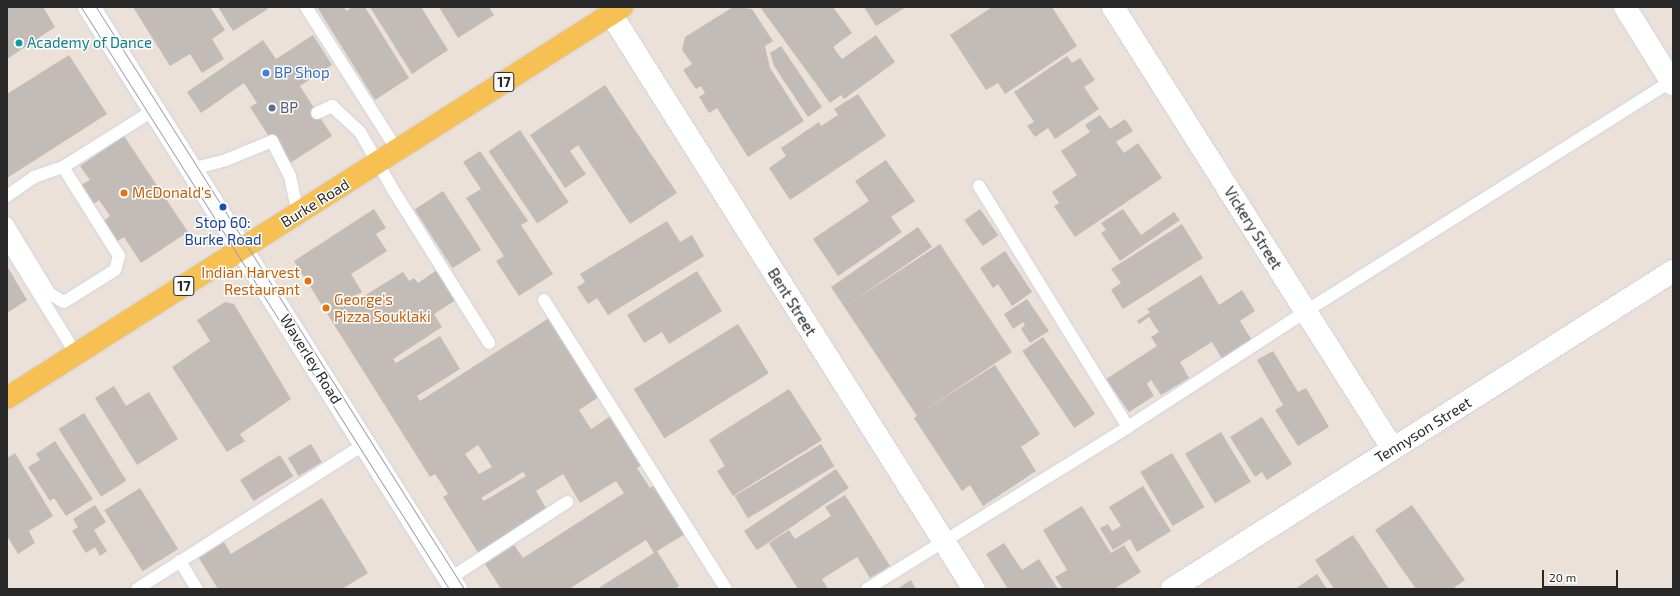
<!DOCTYPE html>
<html>
<head>
<meta charset="utf-8">
<style>
	body { margin:0 }
	#map { position:relative; width:1680px; height:596px; overflow:hidden; background:#ebe1d8; font-family:"Exo 2",sans-serif }
	div>[style] { position:absolute }
	.building>* { inset:0; background:#c3bbb5; transform-origin:0 0 }
	.roads { filter:drop-shadow(0 0 1px #ced3e2) drop-shadow(0 0 1px #ced3e2) }
	.lane>* { height:12px; margin:-6px; padding:0 6px; transform-origin:6px; border-radius:6px; background:#fff }
	.street>* { height:22px; margin:-11px; padding:0 11px; transform-origin:11px; border-radius:11px; background:#fff }
	.secondary>* { height:22px; margin:-11px; padding:0 11px; transform-origin:11px; border-radius:11px; background:#fff }
	.primary>* { height:22px; margin:-11px; padding:0 11px; transform-origin:11px; border-radius:11px; background:#f7c052 }
	.tram>* { height:1px; margin:-0.5px; padding:0 0.5px; transform-origin:0.5px; border-radius:0.5px; background:#9ba1b3 }
	.dots>* { width:11px; height:11px; translate:-50% -50%; box-sizing:border-box; border:2px solid #fff; border-radius:50% }
	span { translate:-50% -50%; white-space:nowrap; text-align:center; line-height:1.15; -webkit-text-stroke:3px #fff; paint-order:stroke }
	.shield-label span { padding:1px 3px; background:#fff; border:1px solid; border-radius:3px; -webkit-text-stroke-width:0 }
	.shield-label { font-size:14px; color:#282828; font-weight:700 }
	.culture-label { font-size:15px; color:#0d838f }
	.left { translate:0 -50%; text-align:left }
	.shop-label { font-size:15px; color:#366cbe }
	.service-label { font-size:15px; color:#4e5e75 }
	.food-label { font-size:15px; color:#c56008 }
	.right { translate:-100% -50%; text-align:right }
	.street-label { font-size:15px; color:#282828 }
	.transit-label { font-size:15px; color:#164399 }
	.frame { position:absolute; inset:0; border:8px solid #282828; pointer-events:none }
	.scale { position:absolute; left:1542px; top:570px; width:76px; height:18px; box-sizing:border-box; border:2px solid #282828; border-top:0; padding-left:5px; font-size:12px; line-height:14px; white-space:nowrap; color:#282828; -webkit-text-stroke:3px #fff; paint-order:stroke }
</style>
</head>
<body>
<div id="map">
	<div class="building">
		<i style="clip-path:polygon(7px 7px,43px 7px,55px 27px,7px 59px)"></i>
		<i style="clip-path:polygon(133px 7px,210px 7px,225px 30px,212px 39px,224px 59px,202px 73px,190px 54px,170px 66px)"></i>
		<i style="clip-path:polygon(218px 7px,266px 7px,268px 9px,233px 31px)"></i>
		<i style="clip-path:polygon(317px 7px,344px 7px,346px 11px,352px 7px,365px 7px,409px 78px,375px 100px)"></i>
		<i style="clip-path:polygon(370px 7px,421px 7px,448px 50px,412px 74px)"></i>
		<i style="clip-path:polygon(439px 7px,489px 7px,494px 15px,458px 38px)"></i>
		<i style="clip-path:polygon(733px 7px,752px 9px,773px 41px,765px 46px,770px 68px,804px 121px,748px 157px,717px 108px,709px 113px,699px 97px,705px 93px,701px 86px,696px 89px,683px 70px,692px 64px,682px 50px,685px 37px)"></i>
		<i style="clip-path:polygon(760px 7px,833px 7px,852px 33px,833px 47px,842px 59px,876px 35px,895px 62px,844px 99px,841px 95px,830px 103px)"></i>
		<i style="clip-path:polygon(864px 7px,906px 7px,876px 26px)"></i>
		<i style="clip-path:polygon(992px 7px,1052px 7px,1077px 46px,1005px 94px,998px 83px,986px 90px,950px 35px)"></i>
		<i style="clip-path:polygon(313px 35px,332px 65px,300px 86px,332px 136px,287px 165px,250px 107px,257px 103px,244px 83px,201px 113px,187px 92px,263px 40px,276px 59px)"></i>
		<i style="clip-path:polygon(781px 46px,822px 107px,808px 117px,774px 66px,770px 53px)"></i>
		<i style="clip-path:polygon(69px 55px,107px 114px,7px 178px,7px 94px)"></i>
		<i style="clip-path:polygon(1067px 56px,1072px 63px,1080px 58px,1095px 80px,1084px 87px,1099px 109px,1055px 139px,1048px 128px,1035px 137px,1027px 126px,1034px 122px,1014px 92px)"></i>
		<i style="clip-path:polygon(605px 85px,677px 193px,630px 224px,578px 145px,570px 151px,586px 174px,565px 188px,530px 135px)"></i>
		<i style="clip-path:polygon(858px 94px,886px 136px,790px 200px,769px 168px,786px 156px,781px 148px,819px 122px,821px 126px,838px 115px,834px 109px)"></i>
		<i style="clip-path:polygon(1100px 115px,1110px 129px,1125px 119px,1133px 131px,1116px 142px,1124px 153px,1138px 143px,1162px 178px,1075px 237px,1054px 206px,1059px 203px,1052px 192px,1077px 175px,1061px 151px,1090px 132px,1085px 125px)"></i>
		<i style="left:520px;top:130px;width:87px;height:38px;rotate:56deg"></i>
		<i style="clip-path:polygon(124px 136px,188px 232px,141px 263px,124px 237px,116px 242px,102px 222px,110px 216px,99px 200px,94px 204px,81px 185px,90px 180px,80px 166px)"></i>
		<i style="clip-path:polygon(480px 151px,528px 221px,521px 225px,553px 274px,519px 296px,496px 261px,504px 256px,466px 198px,481px 189px,463px 162px)"></i>
		<i style="clip-path:polygon(886px 160px,915px 201px,891px 217px,902px 232px,838px 276px,813px 239px,869px 201px,855px 181px)"></i>
		<i style="left:443px;top:191px;width:70px;height:34px;rotate:57deg"></i>
		<i style="clip-path:polygon(evenodd,374px 209px,386px 228px,376px 234px,387px 251px,351px 274px,362px 292px,352px 298px,354px 302px,403px 272px,409px 281px,414px 278px,418px 283px,437px 270px,456px 300px,434px 314px,442px 327px,393px 359px,396px 363px,440px 336px,460px 369px,417px 396px,420px 401px,549px 318px,599px 397px,579px 410px,591px 429px,612px 415px,643px 464px,637px 468px,650px 488px,655px 485px,685px 534px,657px 551px,679px 586px,674px 589px,597px 589px,654px 553px,646px 540px,569px 589px,501px 589px,485px 564px,514px 545px,523px 558px,624px 493px,616px 481px,580px 503px,563px 474px,536px 491px,546px 508px,479px 554px,443px 497px,448px 494px,435px 474px,430px 477px,294px 261px,374px 209px,478px 445px,492px 467px,479px 474px,465px 454px,478px 445px,374px 209px,523px 472px,526px 476px,484px 501px,481px 498px,523px 472px)"></i>
		<i style="left:980px;top:209px;width:32px;height:19px;rotate:55deg"></i>
		<i style="clip-path:polygon(1123px 209px,1141px 235px,1174px 212px,1180px 220px,1120px 261px,1101px 233px,1106px 230px,1101px 223px)"></i>
		<i style="clip-path:polygon(667px 221px,680px 242px,692px 235px,704px 256px,608px 315px,597px 298px,588px 304px,577px 287px,585px 282px,580px 274px)"></i>
		<i style="clip-path:polygon(1182px 224px,1203px 258px,1123px 309px,1111px 290px,1121px 283px,1111px 269px)"></i>
		<i style="clip-path:polygon(918px 227px,932px 247px,849px 304px,940px 244px,1012px 352px,922px 412px,995px 365px,1040px 434px,1021px 447px,1036px 471px,983px 506px,970px 485px,962px 491px,914px 418px,917px 416px,831px 287px)"></i>
		<i style="clip-path:polygon(1005px 251px,1032px 292px,1012px 306px,998px 284px,993px 288px,980px 268px)"></i>
		<i style="clip-path:polygon(7px 266px,27px 300px,7px 313px)"></i>
		<i style="clip-path:polygon(697px 271px,722px 311px,669px 344px,662px 332px,644px 343px,627px 315px)"></i>
		<i style="clip-path:polygon(1201px 275px,1219px 305px,1242px 290px,1255px 311px,1240px 321px,1253px 342px,1223px 360px,1212px 342px,1180px 362px,1189px 378px,1161px 395px,1151px 380px,1147px 384px,1154px 396px,1129px 412px,1106px 379px,1157px 346px,1151px 337px,1159px 332px,1149px 317px,1139px 324px,1137px 321px,1150px 312px,1147px 309px)"></i>
		<i style="clip-path:polygon(1027px 299px,1049px 331px,1030px 343px,1021px 329px,1025px 325px,1023px 322px,1013px 329px,1004px 314px)"></i>
		<i style="clip-path:polygon(225px 302px,234px 304px,291px 399px,240px 434px,245px 441px,227px 452px,172px 367px,210px 341px,197px 320px)"></i>
		<i style="left:738px;top:324px;width:58px;height:123px;rotate:58deg"></i>
		<i style="left:1043px;top:337px;width:93px;height:25px;rotate:56deg"></i>
		<i style="clip-path:polygon(1273px 351px,1298px 392px,1306px 388px,1329px 427px,1298px 446px,1275px 410px,1283px 405px,1257px 360px)"></i>
		<i style="clip-path:polygon(114px 386px,126px 406px,149px 392px,178px 439px,137px 465px,95px 398px)"></i>
		<i style="clip-path:polygon(789px 389px,822px 440px,733px 496px,717px 471px,725px 466px,709px 440px)"></i>
		<i style="left:84px;top:413px;width:80px;height:30px;rotate:58deg"></i>
		<i style="clip-path:polygon(1262px 417px,1292px 464px,1267px 480px,1262px 472px,1255px 477px,1230px 437px)"></i>
		<i style="left:1221px;top:432px;width:58px;height:42px;rotate:59deg"></i>
		<i style="clip-path:polygon(55px 441px,93px 499px,66px 516px,54px 498px,50px 501px,28px 467px,40px 460px,36px 454px)"></i>
		<i style="left:311px;top:444px;width:21px;height:27px;rotate:59deg"></i>
		<i style="left:821px;top:444px;width:26px;height:101px;rotate:59deg"></i>
		<i style="clip-path:polygon(15px 453px,53px 516px,29px 531px,35px 543px,18px 554px,7px 536px,7px 458px)"></i>
		<i style="left:1172px;top:453px;width:63px;height:37px;rotate:59deg"></i>
		<i style="left:280px;top:455px;width:25px;height:47px;rotate:58deg"></i>
		<i style="left:836px;top:469px;width:23px;height:111px;rotate:56deg"></i>
		<i style="clip-path:polygon(1143px 486px,1171px 531px,1137px 552px,1130px 539px,1113px 550px,1100px 528px,1108px 524px,1112px 531px,1121px 526px,1109px 507px)"></i>
		<i style="left:140px;top:488px;width:72px;height:42px;rotate:58deg"></i>
		<i style="clip-path:polygon(845px 495px,890px 566px,870px 578px,857px 557px,822px 579px,828px 589px,798px 589px,769px 543px,789px 530px,795px 539px,831px 516px,825px 507px)"></i>
		<i style="clip-path:polygon(322px 498px,368px 573px,342px 589px,218px 589px,199px 558px,224px 542px,231px 554px)"></i>
		<i style="clip-path:polygon(95px 505px,106px 522px,94px 530px,107px 551px,100px 556px,95px 547px,86px 553px,72px 531px,78px 527px,73px 519px)"></i>
		<i style="clip-path:polygon(1412px 505px,1465px 580px,1452px 589px,1416px 589px,1375px 530px)"></i>
		<i style="clip-path:polygon(1082px 506px,1111px 553px,1124px 545px,1141px 572px,1114px 589px,1063px 589px,1055px 577px,1067px 570px,1043px 530px)"></i>
		<i style="clip-path:polygon(1353px 535px,1389px 589px,1334px 589px,1315px 560px)"></i>
		<i style="clip-path:polygon(1004px 543px,1022px 570px,1039px 559px,1058px 589px,1008px 589px,986px 554px)"></i>
		<i style="clip-path:polygon(1317px 574px,1327px 589px,1295px 589px)"></i>
		<i style="clip-path:polygon(911px 580px,916px 589px,897px 589px)"></i>
	</div>
	<div class="roads">
		<div class="lane">
			<i style="left:306px;top:7px;width:169px;rotate:57.5deg"></i>
			<i style="left:317px;top:113px;width:17px;rotate:-25deg"></i>
			<i style="left:332px;top:106px;width:38px;rotate:43deg"></i>
			<i style="left:360px;top:132px;width:70px;rotate:60.2deg"></i>
			<i style="left:395px;top:193px;width:177px;rotate:57.9deg"></i>
			<i style="left:191px;top:169px;width:36px;rotate:-14deg"></i>
			<i style="left:226px;top:160px;width:50px;rotate:-22.4deg"></i>
			<i style="left:272px;top:141px;width:39px;rotate:63deg"></i>
			<i style="left:290px;top:176px;width:38px;rotate:78deg"></i>
			<i style="left:979px;top:186px;width:283px;rotate:58.3deg"></i>
			<i style="left:7px;top:196px;width:33px;rotate:-35deg"></i>
			<i style="left:34px;top:177px;width:31px;rotate:-19deg"></i>
			<i style="left:63px;top:167px;width:107px;rotate:-32.1deg"></i>
			<i style="left:7px;top:223px;width:83px;rotate:58.8deg"></i>
			<i style="left:50px;top:294px;width:16px;rotate:30deg"></i>
			<i style="left:64px;top:302px;width:60px;rotate:-32.1deg"></i>
			<i style="left:115px;top:270px;width:15px;rotate:-74deg"></i>
			<i style="left:119px;top:256px;width:105px;rotate:-122.2deg"></i>
			<i style="left:7px;top:242px;width:132px;rotate:58.4deg"></i>
			<i style="left:544px;top:300px;width:342px;rotate:57.8deg"></i>
			<i style="left:180px;top:561px;width:33px;rotate:59deg"></i>
			<i style="left:449px;top:579px;width:141px;rotate:-33.1deg"></i>
			<i style="left:137px;top:589px;width:270px;rotate:-32.5deg"></i>
			<i style="left:867px;top:589px;width:307px;rotate:-31.8deg"></i>
			<i style="left:1128px;top:427px;width:237px;rotate:-33deg"></i>
			<i style="left:1327px;top:298px;width:407px;rotate:-32.2deg"></i>
		</div>
		<div class="street">
			<i style="left:1113px;top:7px;width:523px;rotate:57.65deg"></i>
			<i style="left:1625px;top:7px;width:91px;rotate:58.1deg"></i>
			<i style="left:611px;top:14px;width:680px;rotate:57.74deg"></i>
			<i style="left:1172px;top:589px;width:593px;rotate:-32.4deg"></i>
		</div>
		<div class="secondary">
			<i style="left:89px;top:7px;width:688px;rotate:57.77deg"></i>
		</div>
		<div class="primary">
			<i style="left:7px;top:398px;width:729px;rotate:-32.45deg"></i>
		</div>
	</div>
	<div class="tram">
		<i style="left:81px;top:7px;width:689px;rotate:57.69deg"></i>
		<i style="left:96px;top:7px;width:689px;rotate:57.69deg"></i>
	</div>
	<div class="dots">
		<i style="left:19px;top:43px;background:#0f9aa8"></i>
		<i style="left:266px;top:73px;background:#3f7fe0"></i>
		<i style="left:272px;top:108px;background:#5c6f8a"></i>
		<i style="left:124px;top:193px;background:#e8710a"></i>
		<i style="left:223px;top:207px;background:#1a4fb4"></i>
		<i style="left:308px;top:281px;background:#e8710a"></i>
		<i style="left:326px;top:308px;background:#e8710a"></i>
	</div>
	<div class="shield-label">
		<span style="left:504px;top:82px">17</span>
		<span style="left:184px;top:286px">17</span>
	</div>
	<div class="culture-label">
		<span class="left" style="left:27px;top:43px">Academy of Dance</span>
	</div>
	<div class="shop-label">
		<span class="left" style="left:274px;top:73px">BP Shop</span>
	</div>
	<div class="service-label">
		<span class="left" style="left:280px;top:108px">BP</span>
	</div>
	<div class="food-label">
		<span class="left" style="left:132px;top:193px">McDonald's</span>
		<span class="right" style="left:300px;top:281px">Indian Harvest<br>Restaurant</span>
		<span class="left" style="left:334px;top:308px">George's<br>Pizza Souklaki</span>
	</div>
	<div class="street-label">
		<span style="left:315px;top:203px;rotate:-32deg">Burke Road</span>
		<span style="left:1253px;top:228px;rotate:58deg">Vickery Street</span>
		<span style="left:792px;top:302px;rotate:58deg">Bent Street</span>
		<span style="left:311px;top:359px;rotate:58deg">Waverley Road</span>
		<span style="left:1423px;top:430px;rotate:-32deg">Tennyson Street</span>
	</div>
	<div class="transit-label">
		<span style="left:223px;top:231px">Stop 60:<br>Burke Road</span>
	</div>
	<div class="frame"></div>
	<div class="scale">20 m</div>
</div>
</body>
</html>
